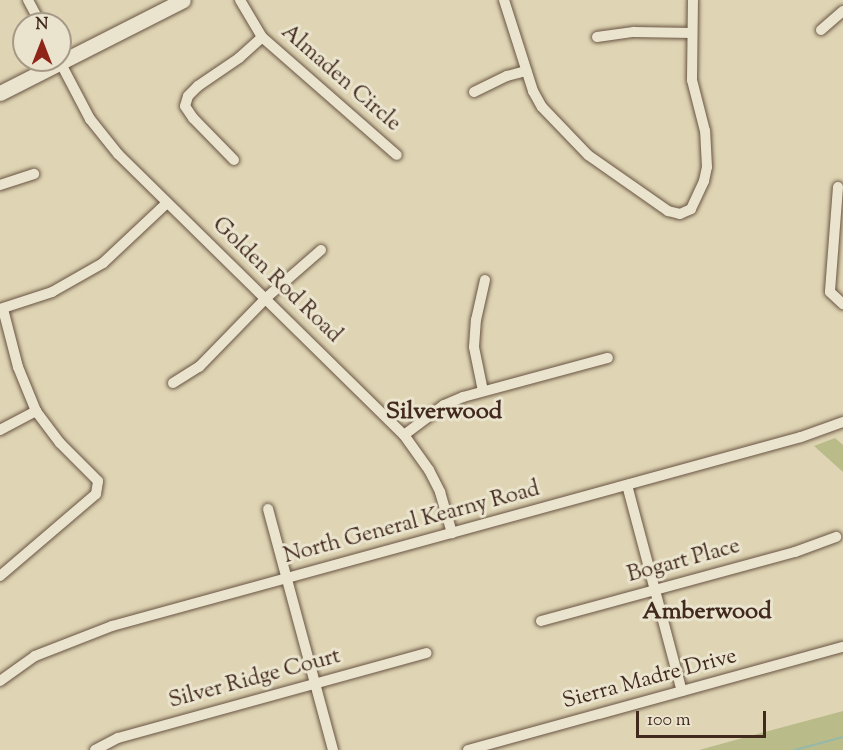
<!DOCTYPE html>
<html>
<head>
<meta charset="utf-8">
<style>
	body { margin:0 }
	#map { position:relative; width:843px; height:750px; overflow:hidden; background:#dfd5b4; font-family:"Sorts Mill Goudy",serif }
	div>[style] { position:absolute }
	.green>* { inset:0; background:#b9bb88 }
	.stream>* { height:2px; margin:-1px; padding:0 1px; transform-origin:1px; border-radius:1px; background:#94b9aa }
	.roads { filter:drop-shadow(0 0 2px #695443) drop-shadow(0 0 2px #695443) }
	.street>* { height:10px; margin:-5px; padding:0 5px; transform-origin:5px; border-radius:5px; background:#eae4ce }
	.secondary>* { height:15px; margin:-7.5px; padding:0 7.5px; transform-origin:7.5px; border-radius:7.5px; background:#eae4ce }
	span { translate:-50% -50%; white-space:nowrap; text-align:center; line-height:1.15; -webkit-text-stroke:6px #eae4ce; paint-order:stroke }
	.street-label { font-size:22px; color:#42291d }
	.neighbourhood-label { font-size:24px; color:#42291d; font-weight:700 }
	.north { position:absolute; left:12px; top:12px; width:60px; height:60px; box-sizing:border-box; background:#eae4ce; border:2px solid #a79987; border-radius:50%; rotate:0deg; font-size:16px; font-weight:700; line-height:24px; text-align:center; color:#42291d }
	.north::after { content:''; display:block; margin:auto; width:21px; height:27px; background:#8f2418; clip-path:polygon(50% 0,100% 100%,50% 72%,0 100%) }
	.scale { position:absolute; left:636px; top:711px; width:130px; height:27px; box-sizing:border-box; border:3px solid #42291d; border-top:0; padding-left:8px; font-size:18px; line-height:21px; white-space:nowrap; color:#42291d; -webkit-text-stroke:4px #eae4ce; paint-order:stroke }
</style>
</head>
<body>
<div id="map">
	<div class="green">
		<i style="clip-path:polygon(835px 438px,843px 445px,843px 472px,814px 446px)"></i>
		<i style="clip-path:polygon(843px 711px,843px 750px,699px 750px,761px 733px)"></i>
	</div>
	<div class="stream">
		<i style="left:795px;top:750px;width:50px;rotate:-15.2deg"></i>
	</div>
	<div class="roads">
		<div class="street">
			<i style="left:28px;top:0;width:27px;rotate:62deg"></i>
			<i style="left:240px;top:0;width:43px;rotate:59.3deg"></i>
			<i style="left:262px;top:37px;width:179px;rotate:41.2deg"></i>
			<i style="left:504px;top:0;width:96px;rotate:72.3deg"></i>
			<i style="left:533px;top:91px;width:18px;rotate:61deg"></i>
			<i style="left:542px;top:107px;width:66px;rotate:46.2deg"></i>
			<i style="left:588px;top:155px;width:98px;rotate:35deg"></i>
			<i style="left:668px;top:211px;width:12px;rotate:14deg"></i>
			<i style="left:680px;top:214px;width:12px;rotate:-24deg"></i>
			<i style="left:691px;top:209px;width:31px;rotate:-65deg"></i>
			<i style="left:704px;top:181px;width:14px;rotate:-78deg"></i>
			<i style="left:707px;top:167px;width:36px;rotate:-93deg"></i>
			<i style="left:705px;top:131px;width:53px;rotate:-104.3deg"></i>
			<i style="left:692px;top:80px;width:80px;rotate:-89.3deg"></i>
			<i style="left:821px;top:30px;width:29px;rotate:-41deg"></i>
			<i style="left:597px;top:37px;width:37px;rotate:-8deg"></i>
			<i style="left:634px;top:32px;width:58px;rotate:1deg"></i>
			<i style="left:59px;top:60px;width:67px;rotate:62.3deg"></i>
			<i style="left:90px;top:119px;width:45px;rotate:51.3deg"></i>
			<i style="left:118px;top:154px;width:401px;rotate:44.5deg"></i>
			<i style="left:404px;top:435px;width:43px;rotate:54.5deg"></i>
			<i style="left:429px;top:470px;width:25px;rotate:63deg"></i>
			<i style="left:440px;top:492px;width:43px;rotate:73.7deg"></i>
			<i style="left:474px;top:92px;width:37px;rotate:-26deg"></i>
			<i style="left:507px;top:76px;width:20px;rotate:-15deg"></i>
			<i style="left:234px;top:160px;width:59px;rotate:-134.3deg"></i>
			<i style="left:193px;top:118px;width:14px;rotate:-124deg"></i>
			<i style="left:185px;top:106px;width:10px;rotate:-73deg"></i>
			<i style="left:188px;top:96px;width:14px;rotate:-45deg"></i>
			<i style="left:198px;top:86px;width:50px;rotate:-34.3deg"></i>
			<i style="left:239px;top:58px;width:31px;rotate:-42deg"></i>
			<i style="left:0;top:185px;width:36px;rotate:-18deg"></i>
			<i style="left:838px;top:187px;width:105px;rotate:94.4deg"></i>
			<i style="left:830px;top:292px;width:18px;rotate:43deg"></i>
			<i style="left:0;top:309px;width:55px;rotate:-18.1deg"></i>
			<i style="left:52px;top:292px;width:59px;rotate:-29.6deg"></i>
			<i style="left:103px;top:263px;width:88px;rotate:-43.2deg"></i>
			<i style="left:173px;top:383px;width:31px;rotate:-32deg"></i>
			<i style="left:199px;top:367px;width:96px;rotate:-45.8deg"></i>
			<i style="left:266px;top:298px;width:73px;rotate:-41.1deg"></i>
			<i style="left:483px;top:391px;width:45px;rotate:-101.6deg"></i>
			<i style="left:474px;top:347px;width:27px;rotate:-86deg"></i>
			<i style="left:476px;top:320px;width:41px;rotate:-77.3deg"></i>
			<i style="left:0;top:430px;width:41px;rotate:-27.8deg"></i>
			<i style="left:404px;top:435px;width:50px;rotate:-36.9deg"></i>
			<i style="left:444px;top:405px;width:21px;rotate:-23deg"></i>
			<i style="left:463px;top:397px;width:150px;rotate:-15.1deg"></i>
			<i style="left:627px;top:485px;width:213px;rotate:75.1deg"></i>
			<i style="left:268px;top:509px;width:250px;rotate:74.9deg"></i>
			<i style="left:0;top:576px;width:126px;rotate:-40.5deg"></i>
			<i style="left:96px;top:494px;width:13px;rotate:-81deg"></i>
			<i style="left:98px;top:481px;width:54px;rotate:-135deg"></i>
			<i style="left:60px;top:443px;width:40px;rotate:-127deg"></i>
			<i style="left:36px;top:411px;width:48px;rotate:-112.2deg"></i>
			<i style="left:18px;top:367px;width:60px;rotate:-104.5deg"></i>
			<i style="left:541px;top:621px;width:263px;rotate:-15.2deg"></i>
			<i style="left:795px;top:552px;width:44px;rotate:-20.1deg"></i>
			<i style="left:0;top:681px;width:43px;rotate:-35.5deg"></i>
			<i style="left:35px;top:656px;width:83px;rotate:-21.3deg"></i>
			<i style="left:112px;top:626px;width:714px;rotate:-15.34deg"></i>
			<i style="left:801px;top:437px;width:45px;rotate:-19.7deg"></i>
			<i style="left:95px;top:750px;width:26px;rotate:-28deg"></i>
			<i style="left:118px;top:738px;width:320px;rotate:-15.4deg"></i>
			<i style="left:468px;top:750px;width:389px;rotate:-15.4deg"></i>
		</div>
		<div class="secondary">
			<i style="left:0;top:93px;width:205px;rotate:-26.9deg"></i>
		</div>
	</div>
	<div class="street-label">
		<span style="left:340px;top:79px;rotate:41deg">Almaden Circle</span>
		<span style="left:276px;top:281px;rotate:44deg">Golden Rod Road</span>
		<span style="left:412px;top:524px;rotate:-15deg">North General Kearny Road</span>
		<span style="left:684px;top:562px;rotate:-15deg">Bogart Place</span>
		<span style="left:255px;top:680px;rotate:-15deg">Silver Ridge Court</span>
		<span style="left:650px;top:680px;rotate:-15deg">Sierra Madre Drive</span>
	</div>
	<div class="neighbourhood-label">
		<span style="left:444px;top:413px">Silverwood</span>
		<span style="left:707px;top:613px">Amberwood</span>
	</div>
	<div class="north">N</div>
	<div class="scale">100 m</div>
</div>
</body>
</html>
